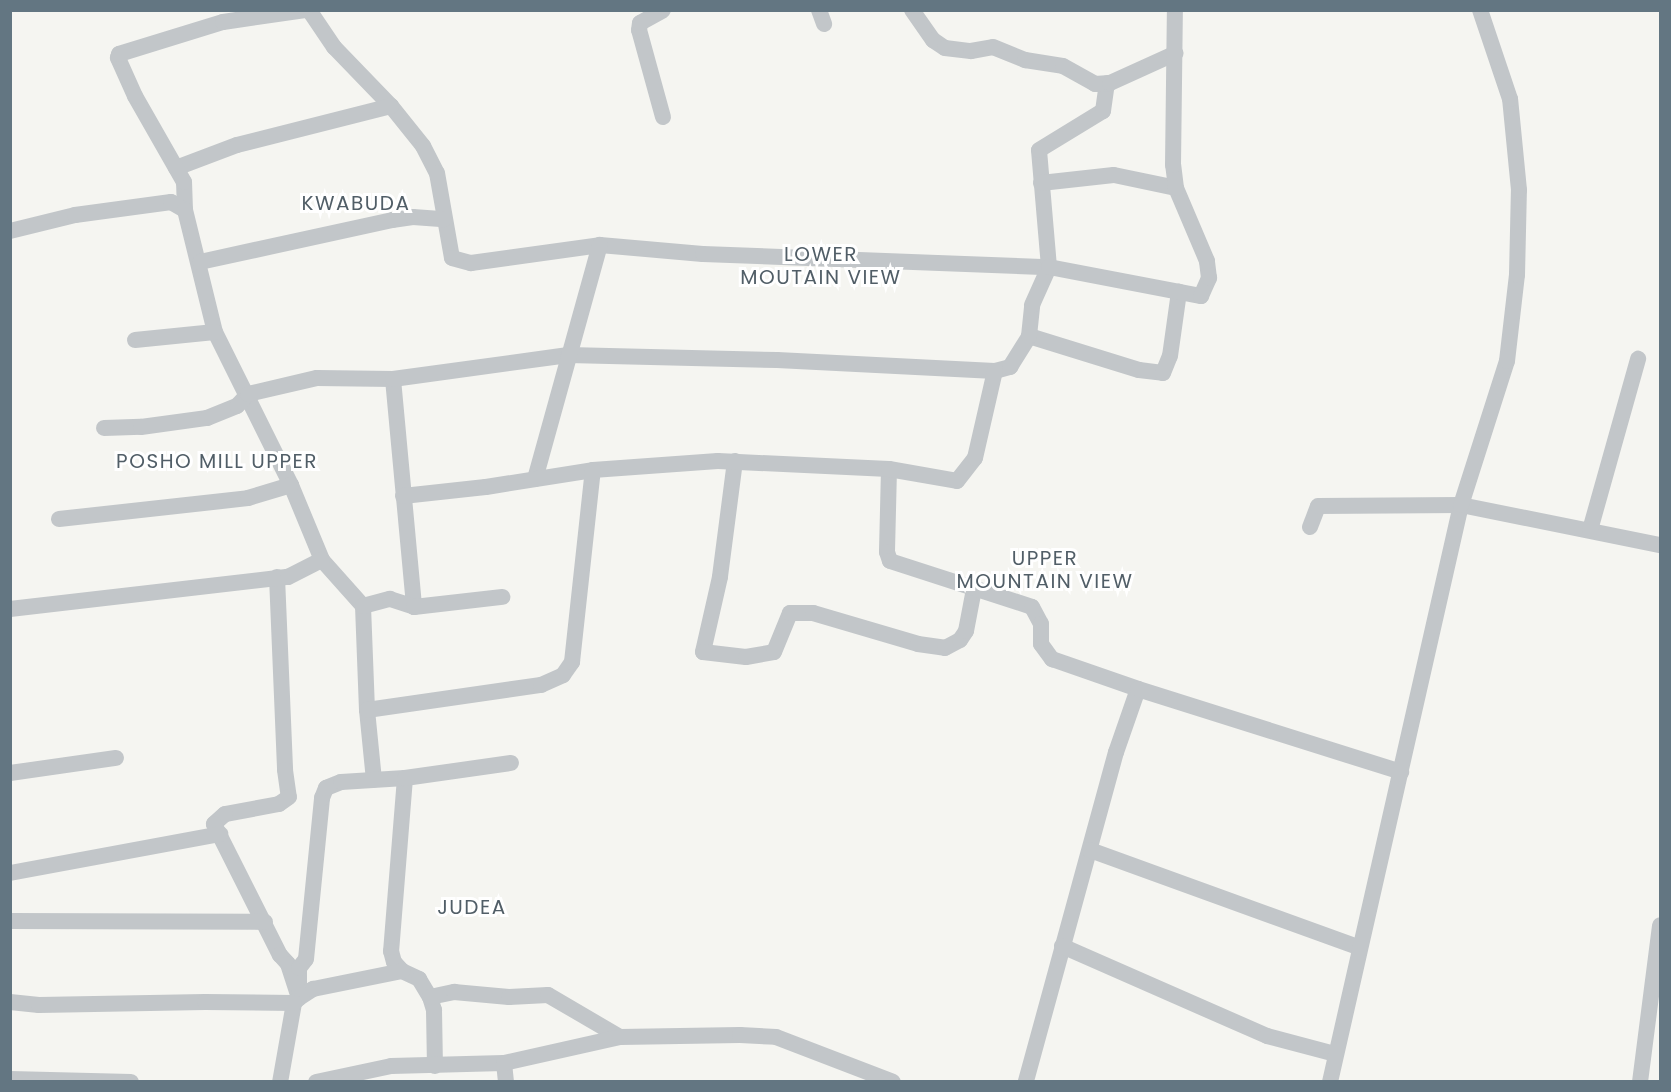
<!DOCTYPE html>
<html>
<head>
<meta charset="utf-8">
<style>
	body { margin:0 }
	#map { position:relative; width:1671px; height:1092px; overflow:hidden; background:#f5f5f1; font-family:Poppins,sans-serif }
	div>[style] { position:absolute }
	.minor>* { height:16px; margin:-8px; padding:0 8px; transform-origin:8px; border-radius:8px; background:#c2c6c9 }
	span { translate:-50% -50%; white-space:nowrap; text-align:center; line-height:1.15; -webkit-text-stroke:6px #fff; paint-order:stroke }
	.quarter-label { font-size:20px; color:#515e67; letter-spacing:1.5px }
	.frame { position:absolute; inset:0; border:12px solid #637682; pointer-events:none }
</style>
</head>
<body>
<div id="map">
	<div class="minor">
		<i style="left:309px;top:10px;width:45px;rotate:56deg"></i>
		<i style="left:334px;top:47px;width:82px;rotate:46deg"></i>
		<i style="left:391px;top:106px;width:51px;rotate:51.3deg"></i>
		<i style="left:423px;top:146px;width:30px;rotate:63deg"></i>
		<i style="left:437px;top:173px;width:86px;rotate:80deg"></i>
		<i style="left:452px;top:258px;width:20px;rotate:15deg"></i>
		<i style="left:471px;top:263px;width:130px;rotate:-7.9deg"></i>
		<i style="left:600px;top:245px;width:103px;rotate:5deg"></i>
		<i style="left:703px;top:254px;width:346px;rotate:2.2deg"></i>
		<i style="left:1049px;top:267px;width:117px;rotate:-94.9deg"></i>
		<i style="left:1039px;top:150px;width:75px;rotate:-31.4deg"></i>
		<i style="left:1103px;top:111px;width:28px;rotate:-82deg"></i>
		<i style="left:819px;top:10px;width:15px;rotate:70deg"></i>
		<i style="left:912px;top:10px;width:37px;rotate:55deg"></i>
		<i style="left:933px;top:40px;width:14px;rotate:34deg"></i>
		<i style="left:945px;top:48px;width:26px;rotate:7deg"></i>
		<i style="left:971px;top:51px;width:22px;rotate:-10deg"></i>
		<i style="left:993px;top:47px;width:35px;rotate:22deg"></i>
		<i style="left:1025px;top:60px;width:38px;rotate:9deg"></i>
		<i style="left:1063px;top:66px;width:37px;rotate:29deg"></i>
		<i style="left:1095px;top:84px;width:15px;rotate:-4deg"></i>
		<i style="left:1110px;top:83px;width:72px;rotate:-24.4deg"></i>
		<i style="left:663px;top:117px;width:90px;rotate:-105.4deg"></i>
		<i style="left:639px;top:30px;width:7px;rotate:-82deg"></i>
		<i style="left:640px;top:23px;width:26px;rotate:-29deg"></i>
		<i style="left:176px;top:168px;width:65px;rotate:-20.7deg"></i>
		<i style="left:237px;top:145px;width:159px;rotate:-14.2deg"></i>
		<i style="left:1041px;top:183px;width:73px;rotate:-6.3deg"></i>
		<i style="left:1114px;top:175px;width:63px;rotate:11.8deg"></i>
		<i style="left:185px;top:210px;width:28px;rotate:-92deg"></i>
		<i style="left:184px;top:182px;width:99px;rotate:-119.7deg"></i>
		<i style="left:135px;top:96px;width:42px;rotate:-114.1deg"></i>
		<i style="left:118px;top:58px;width:4px;rotate:-76deg"></i>
		<i style="left:119px;top:54px;width:109px;rotate:-17.1deg"></i>
		<i style="left:223px;top:22px;width:83px;rotate:-8.3deg"></i>
		<i style="left:10px;top:231px;width:67px;rotate:-13.8deg"></i>
		<i style="left:75px;top:215px;width:97px;rotate:-7.7deg"></i>
		<i style="left:171px;top:202px;width:16px;rotate:30deg"></i>
		<i style="left:185px;top:210px;width:126px;rotate:76.2deg"></i>
		<i style="left:215px;top:332px;width:171px;rotate:63.6deg"></i>
		<i style="left:291px;top:485px;width:81px;rotate:67.5deg"></i>
		<i style="left:322px;top:560px;width:62px;rotate:48.3deg"></i>
		<i style="left:363px;top:606px;width:104px;rotate:87.8deg"></i>
		<i style="left:367px;top:710px;width:70px;rotate:84.3deg"></i>
		<i style="left:200px;top:262px;width:197px;rotate:-12.3deg"></i>
		<i style="left:392px;top:220px;width:21px;rotate:-8deg"></i>
		<i style="left:413px;top:217px;width:31px;rotate:4deg"></i>
		<i style="left:1029px;top:336px;width:115px;rotate:17.2deg"></i>
		<i style="left:1139px;top:370px;width:24px;rotate:7deg"></i>
		<i style="left:1163px;top:373px;width:18px;rotate:-68deg"></i>
		<i style="left:1170px;top:356px;width:65px;rotate:-82deg"></i>
		<i style="left:135px;top:340px;width:80px;rotate:-5.7deg"></i>
		<i style="left:393px;top:379px;width:229px;rotate:84.7deg"></i>
		<i style="left:104px;top:428px;width:37px;rotate:-2deg"></i>
		<i style="left:141px;top:427px;width:67px;rotate:-7.8deg"></i>
		<i style="left:207px;top:418px;width:32px;rotate:-22deg"></i>
		<i style="left:237px;top:406px;width:16px;rotate:-47deg"></i>
		<i style="left:248px;top:394px;width:71px;rotate:-13.1deg"></i>
		<i style="left:317px;top:378px;width:76px;rotate:0.8deg"></i>
		<i style="left:393px;top:379px;width:177px;rotate:-7.8deg"></i>
		<i style="left:568px;top:355px;width:209px;rotate:1.4deg"></i>
		<i style="left:777px;top:360px;width:218px;rotate:2.9deg"></i>
		<i style="left:995px;top:371px;width:16px;rotate:-15deg"></i>
		<i style="left:1010px;top:367px;width:36px;rotate:-58deg"></i>
		<i style="left:1029px;top:336px;width:31px;rotate:-84deg"></i>
		<i style="left:1032px;top:305px;width:42px;rotate:-65.9deg"></i>
		<i style="left:1049px;top:267px;width:155px;rotate:10.8deg"></i>
		<i style="left:1201px;top:296px;width:20px;rotate:-66deg"></i>
		<i style="left:1209px;top:278px;width:17px;rotate:-97deg"></i>
		<i style="left:1207px;top:261px;width:79px;rotate:-113deg"></i>
		<i style="left:1176px;top:188px;width:23px;rotate:-97deg"></i>
		<i style="left:1173px;top:165px;width:155px;rotate:-89.3deg"></i>
		<i style="left:735px;top:461px;width:117px;rotate:97.4deg"></i>
		<i style="left:720px;top:577px;width:77px;rotate:102.8deg"></i>
		<i style="left:703px;top:652px;width:43px;rotate:6.6deg"></i>
		<i style="left:746px;top:657px;width:28px;rotate:-10deg"></i>
		<i style="left:774px;top:652px;width:42px;rotate:-67.7deg"></i>
		<i style="left:790px;top:613px;width:23px"></i>
		<i style="left:813px;top:613px;width:109px;rotate:16.4deg"></i>
		<i style="left:918px;top:644px;width:27px;rotate:8deg"></i>
		<i style="left:945px;top:648px;width:17px;rotate:-28deg"></i>
		<i style="left:960px;top:640px;width:11px;rotate:-56deg"></i>
		<i style="left:966px;top:631px;width:43px;rotate:-79.2deg"></i>
		<i style="left:889px;top:469px;width:83px;rotate:91.4deg"></i>
		<i style="left:887px;top:552px;width:9px;rotate:72deg"></i>
		<i style="left:890px;top:561px;width:149px;rotate:17.9deg"></i>
		<i style="left:1032px;top:607px;width:19px;rotate:62deg"></i>
		<i style="left:1041px;top:624px;width:20px;rotate:90deg"></i>
		<i style="left:1041px;top:644px;width:19px;rotate:54deg"></i>
		<i style="left:1052px;top:659px;width:91px;rotate:19.2deg"></i>
		<i style="left:1138px;top:689px;width:67px;rotate:109.2deg"></i>
		<i style="left:1116px;top:752px;width:342px;rotate:105.3deg"></i>
		<i style="left:535px;top:479px;width:243px;rotate:-74.5deg"></i>
		<i style="left:403px;top:496px;width:83px;rotate:-6.2deg"></i>
		<i style="left:486px;top:487px;width:108px;rotate:-9deg"></i>
		<i style="left:593px;top:470px;width:125px;rotate:-4.1deg"></i>
		<i style="left:718px;top:461px;width:171px;rotate:2.7deg"></i>
		<i style="left:889px;top:469px;width:69px;rotate:10deg"></i>
		<i style="left:957px;top:481px;width:29px;rotate:-52deg"></i>
		<i style="left:975px;top:458px;width:89px;rotate:-77.1deg"></i>
		<i style="left:59px;top:519px;width:190px;rotate:-6.3deg"></i>
		<i style="left:248px;top:498px;width:45px;rotate:-16.8deg"></i>
		<i style="left:1310px;top:527px;width:22px;rotate:-69deg"></i>
		<i style="left:1318px;top:506px;width:143px;rotate:-0.4deg"></i>
		<i style="left:1461px;top:505px;width:203px;rotate:11.4deg"></i>
		<i style="left:1590px;top:530px;width:178px;rotate:-74.3deg"></i>
		<i style="left:277px;top:577px;width:193px;rotate:87.6deg"></i>
		<i style="left:285px;top:770px;width:27px;rotate:82deg"></i>
		<i style="left:289px;top:797px;width:12px;rotate:145deg"></i>
		<i style="left:279px;top:804px;width:55px;rotate:169.5deg"></i>
		<i style="left:225px;top:814px;width:15px;rotate:138deg"></i>
		<i style="left:214px;top:824px;width:147px;rotate:63.3deg"></i>
		<i style="left:280px;top:955px;width:12px;rotate:48deg"></i>
		<i style="left:288px;top:964px;width:36px;rotate:72deg"></i>
		<i style="left:299px;top:998px;width:7px;rotate:135deg"></i>
		<i style="left:294px;top:1003px;width:80px;rotate:100deg"></i>
		<i style="left:363px;top:606px;width:28px;rotate:-15deg"></i>
		<i style="left:390px;top:599px;width:25px;rotate:18deg"></i>
		<i style="left:414px;top:607px;width:89px;rotate:-6.5deg"></i>
		<i style="left:10px;top:609px;width:280px;rotate:-6.6deg"></i>
		<i style="left:288px;top:577px;width:38px;rotate:-27deg"></i>
		<i style="left:1138px;top:689px;width:276px;rotate:17.5deg"></i>
		<i style="left:367px;top:710px;width:176px;rotate:-8.2deg"></i>
		<i style="left:541px;top:685px;width:24px;rotate:-24deg"></i>
		<i style="left:563px;top:675px;width:16px;rotate:-55deg"></i>
		<i style="left:572px;top:662px;width:193px;rotate:-83.8deg"></i>
		<i style="left:10px;top:773px;width:107px;rotate:-8.1deg"></i>
		<i style="left:405px;top:778px;width:174px;rotate:94.6deg"></i>
		<i style="left:391px;top:951px;width:11px;rotate:75deg"></i>
		<i style="left:394px;top:962px;width:12px;rotate:48deg"></i>
		<i style="left:402px;top:971px;width:19px;rotate:25deg"></i>
		<i style="left:419px;top:979px;width:21px;rotate:59deg"></i>
		<i style="left:430px;top:997px;width:14px;rotate:73deg"></i>
		<i style="left:434px;top:1010px;width:56px;rotate:89deg"></i>
		<i style="left:1090px;top:850px;width:287px;rotate:19.9deg"></i>
		<i style="left:10px;top:873px;width:214px;rotate:-10.5deg"></i>
		<i style="left:10px;top:921px;width:255px;rotate:0.2deg"></i>
		<i style="left:1062px;top:946px;width:224px;rotate:23.7deg"></i>
		<i style="left:1267px;top:1036px;width:70px;rotate:14.8deg"></i>
		<i style="left:299px;top:988px;width:20px;rotate:-90deg"></i>
		<i style="left:299px;top:968px;width:11px;rotate:-52deg"></i>
		<i style="left:306px;top:959px;width:162px;rotate:-84.3deg"></i>
		<i style="left:322px;top:798px;width:11px;rotate:-68deg"></i>
		<i style="left:326px;top:788px;width:16px;rotate:-22deg"></i>
		<i style="left:341px;top:782px;width:64px;rotate:-3.6deg"></i>
		<i style="left:405px;top:778px;width:107px;rotate:-8.1deg"></i>
		<i style="left:430px;top:997px;width:25px;rotate:-12deg"></i>
		<i style="left:454px;top:992px;width:55px;rotate:5.2deg"></i>
		<i style="left:509px;top:997px;width:39px;rotate:-3deg"></i>
		<i style="left:548px;top:995px;width:83px;rotate:30.3deg"></i>
		<i style="left:299px;top:998px;width:17px;rotate:-33deg"></i>
		<i style="left:313px;top:989px;width:91px;rotate:-11.4deg"></i>
		<i style="left:10px;top:1002px;width:29px;rotate:6deg"></i>
		<i style="left:39px;top:1005px;width:166px;rotate:-1deg"></i>
		<i style="left:205px;top:1002px;width:89px;rotate:0.6deg"></i>
		<i style="left:504px;top:1063px;width:19px;rotate:84deg"></i>
		<i style="left:10px;top:1079px;width:121px;rotate:1.4deg"></i>
		<i style="left:316px;top:1082px;width:77px;rotate:-12deg"></i>
		<i style="left:391px;top:1066px;width:113px;rotate:-1.5deg"></i>
		<i style="left:504px;top:1063px;width:119px;rotate:-12.6deg"></i>
		<i style="left:620px;top:1037px;width:120px;rotate:-1deg"></i>
		<i style="left:740px;top:1035px;width:36px;rotate:3deg"></i>
		<i style="left:776px;top:1037px;width:125px;rotate:21deg"></i>
		<i style="left:1330px;top:1082px;width:592px;rotate:-77.21deg"></i>
		<i style="left:1461px;top:505px;width:151px;rotate:-72.3deg"></i>
		<i style="left:1507px;top:361px;width:87px;rotate:-83.4deg"></i>
		<i style="left:1517px;top:275px;width:85px;rotate:-88.7deg"></i>
		<i style="left:1519px;top:190px;width:91px;rotate:-95.6deg"></i>
		<i style="left:1510px;top:99px;width:94px;rotate:-108.6deg"></i>
		<i style="left:1640px;top:1082px;width:158px;rotate:-82.7deg"></i>
	</div>
	<div class="quarter-label">
		<span style="left:356px;top:203px">KWABUDA</span>
		<span style="left:821px;top:266px">LOWER<br>MOUTAIN VIEW</span>
		<span style="left:217px;top:461px">POSHO MILL UPPER</span>
		<span style="left:1045px;top:570px">UPPER<br>MOUNTAIN VIEW</span>
		<span style="left:472px;top:907px">JUDEA</span>
	</div>
	<div class="frame"></div>
</div>
</body>
</html>
